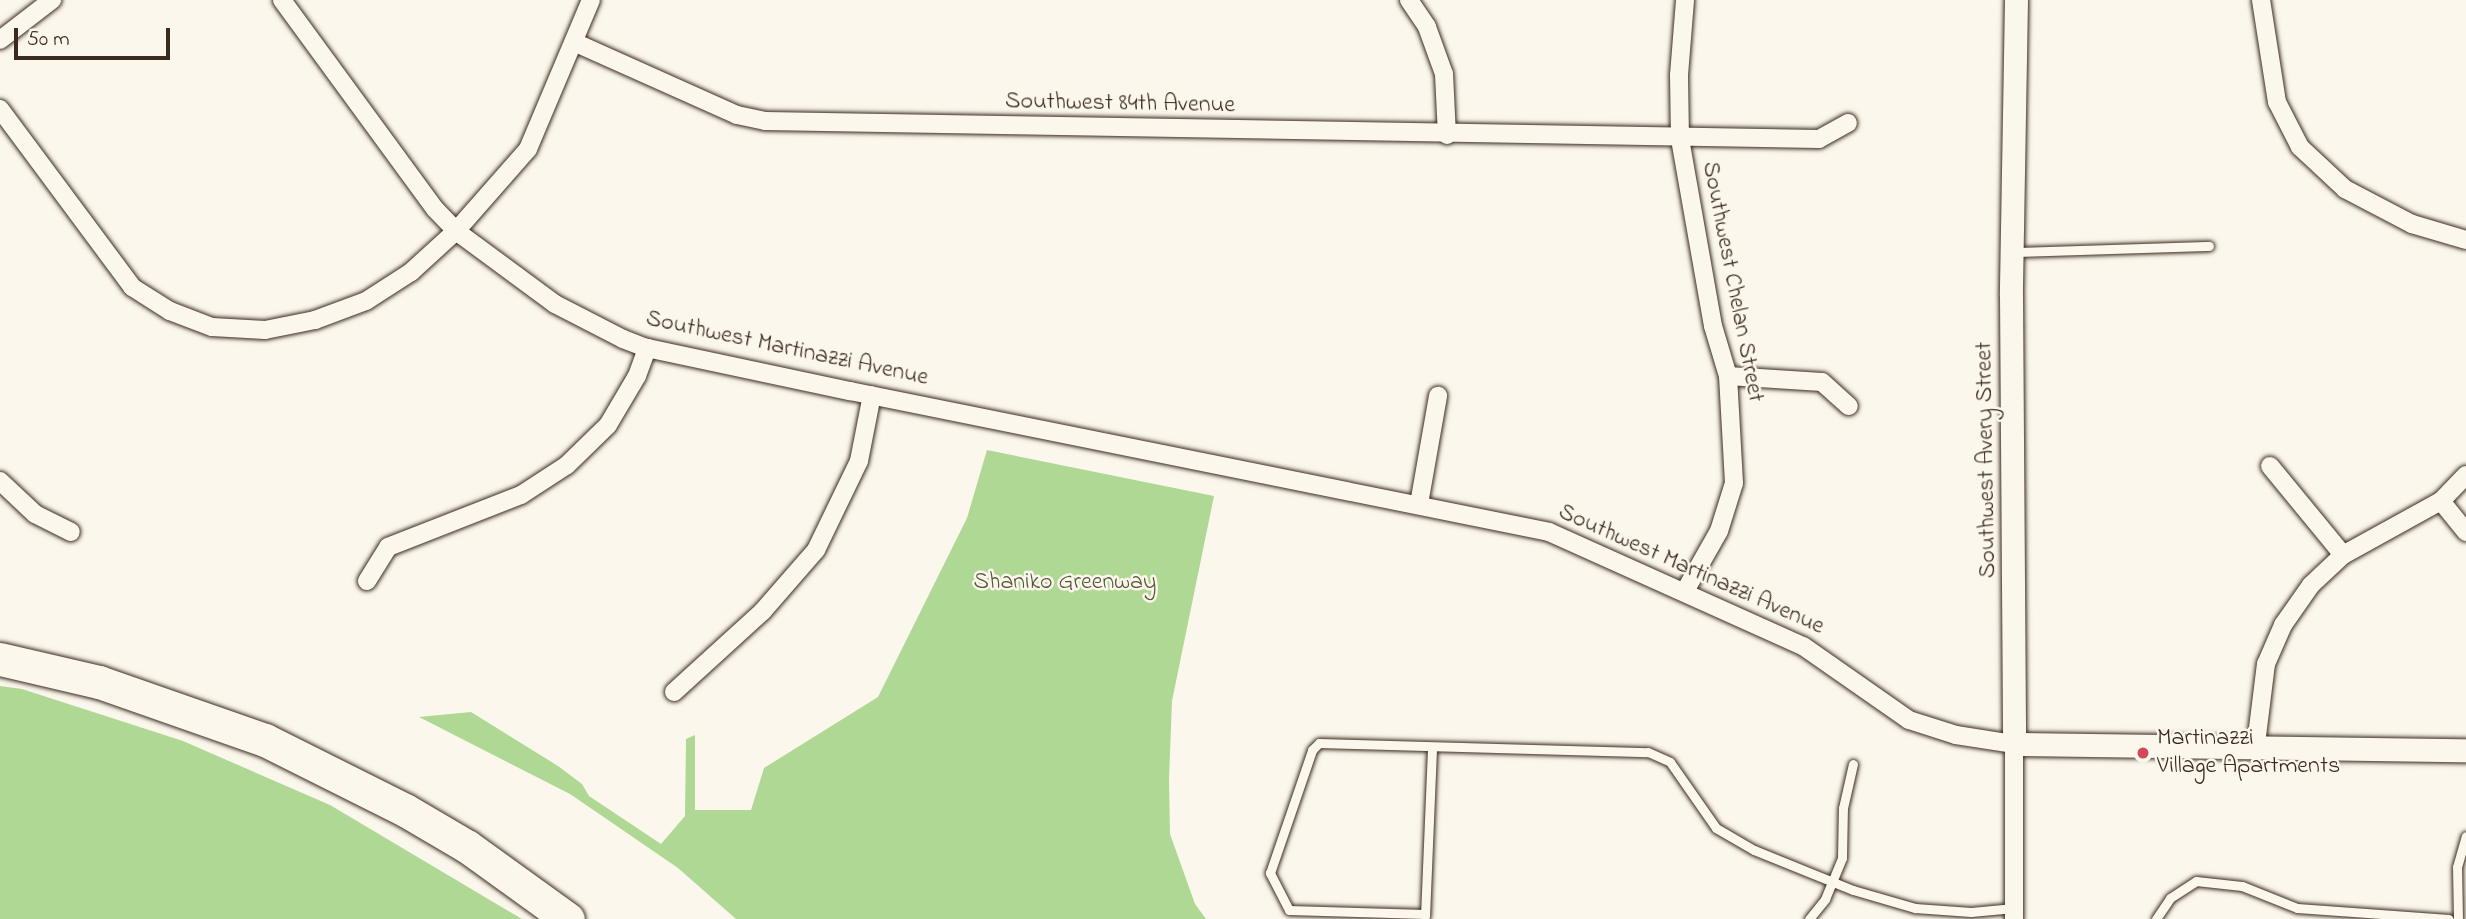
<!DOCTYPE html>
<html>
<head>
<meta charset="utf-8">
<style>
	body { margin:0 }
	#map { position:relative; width:2466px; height:919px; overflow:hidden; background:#fbf7ec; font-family:"Indie Flower",sans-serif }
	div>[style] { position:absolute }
	.green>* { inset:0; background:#afd894 }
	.roads { filter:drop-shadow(0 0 2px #3b2a1e) drop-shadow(0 0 2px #3b2a1e) }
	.service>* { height:9px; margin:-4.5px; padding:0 4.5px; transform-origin:4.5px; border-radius:4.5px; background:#fbf7ec }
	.minor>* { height:18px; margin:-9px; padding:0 9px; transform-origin:9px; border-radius:9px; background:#fbf7ec }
	.tertiary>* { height:23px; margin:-11.5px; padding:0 11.5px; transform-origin:11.5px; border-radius:11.5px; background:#fbf7ec }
	.motorway>* { height:33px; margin:-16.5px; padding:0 16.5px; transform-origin:16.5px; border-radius:16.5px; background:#fbf7ec }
	.dots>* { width:19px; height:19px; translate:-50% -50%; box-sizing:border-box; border:4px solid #fbf7ec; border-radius:50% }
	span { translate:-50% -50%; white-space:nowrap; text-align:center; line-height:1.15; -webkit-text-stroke:5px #fbf7ec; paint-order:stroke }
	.street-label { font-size:24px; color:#3b2a1e }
	.park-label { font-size:24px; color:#58563c }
	.poi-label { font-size:24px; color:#3b2a1e }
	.left { translate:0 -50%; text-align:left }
	.scale { position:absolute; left:14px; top:28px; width:156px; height:32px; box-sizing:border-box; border:4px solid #3b2a1e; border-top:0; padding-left:9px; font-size:21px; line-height:24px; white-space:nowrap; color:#3b2a1e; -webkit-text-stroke:5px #fbf7ec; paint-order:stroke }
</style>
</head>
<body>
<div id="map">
	<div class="green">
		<i style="clip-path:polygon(987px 450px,1214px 496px,1172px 701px,1169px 779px,1170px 834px,1195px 904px,1206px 919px,736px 919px,678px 868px,570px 794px,419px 717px,471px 712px,558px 766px,582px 784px,589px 796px,661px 844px,685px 816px,686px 739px,695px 735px,695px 810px,751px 810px,764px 768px,878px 697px,967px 518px)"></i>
		<i style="clip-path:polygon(0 686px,22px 689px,183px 741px,330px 805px,522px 919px,0 919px)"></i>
	</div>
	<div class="roads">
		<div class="service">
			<i style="left:2014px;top:252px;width:195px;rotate:-1.8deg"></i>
			<i style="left:1425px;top:914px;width:136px;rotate:-178.3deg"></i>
			<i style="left:1289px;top:910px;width:42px;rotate:-117.2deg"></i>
			<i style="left:1270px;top:873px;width:130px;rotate:-71.1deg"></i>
			<i style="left:1312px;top:750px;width:10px;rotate:-45deg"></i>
			<i style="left:1319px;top:743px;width:329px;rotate:1.6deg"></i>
			<i style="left:1648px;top:752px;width:24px;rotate:24deg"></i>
			<i style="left:1670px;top:762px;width:80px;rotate:55.1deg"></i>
			<i style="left:1716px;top:828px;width:44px;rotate:30.1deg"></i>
			<i style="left:1754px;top:850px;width:107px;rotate:22deg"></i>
			<i style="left:1853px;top:890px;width:65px;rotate:16.2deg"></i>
			<i style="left:1915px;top:908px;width:56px;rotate:4.1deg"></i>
			<i style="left:1971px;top:912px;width:43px;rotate:-5.3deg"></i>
			<i style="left:1425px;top:916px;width:169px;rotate:-87.6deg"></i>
			<i style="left:1809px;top:919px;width:26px;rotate:-51deg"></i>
			<i style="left:1825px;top:899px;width:44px;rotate:-67.5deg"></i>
			<i style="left:1842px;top:858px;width:50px;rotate:-88.9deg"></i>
			<i style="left:1843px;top:808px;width:45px;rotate:-77.2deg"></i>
			<i style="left:2156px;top:919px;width:25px;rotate:-56deg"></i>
			<i style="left:2170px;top:898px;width:31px;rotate:-33deg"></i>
			<i style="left:2196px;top:881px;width:46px;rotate:6.2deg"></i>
			<i style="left:2242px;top:886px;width:59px;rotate:21.8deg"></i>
			<i style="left:2297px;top:908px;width:152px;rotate:4.1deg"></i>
			<i style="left:2458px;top:919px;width:52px;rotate:-91.1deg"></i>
			<i style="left:2457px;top:867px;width:32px;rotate:-74deg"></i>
		</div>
		<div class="minor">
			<i style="left:282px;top:0;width:259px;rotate:53.8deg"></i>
			<i style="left:435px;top:209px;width:30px;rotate:46deg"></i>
			<i style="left:456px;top:231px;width:123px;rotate:36.4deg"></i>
			<i style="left:555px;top:304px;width:76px;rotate:27.2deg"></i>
			<i style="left:623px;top:339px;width:26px;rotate:21deg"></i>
			<i style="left:647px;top:348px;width:208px;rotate:12deg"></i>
			<i style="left:850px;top:391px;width:713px;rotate:11.4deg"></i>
			<i style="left:1549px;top:532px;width:278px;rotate:24.2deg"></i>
			<i style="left:1803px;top:646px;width:129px;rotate:34.9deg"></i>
			<i style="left:1909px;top:720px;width:49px;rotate:17.7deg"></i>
			<i style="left:1956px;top:735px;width:59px;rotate:8.8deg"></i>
			<i style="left:2014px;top:744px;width:175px;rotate:90deg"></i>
			<i style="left:1409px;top:0;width:32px;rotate:56deg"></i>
			<i style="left:1427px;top:27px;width:50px;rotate:70.1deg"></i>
			<i style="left:1444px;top:74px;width:61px;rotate:87.2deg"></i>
			<i style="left:2261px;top:0;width:103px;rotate:81.1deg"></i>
			<i style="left:2277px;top:102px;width:51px;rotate:62.9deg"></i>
			<i style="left:2300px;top:147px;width:62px;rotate:43deg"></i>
			<i style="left:2345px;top:189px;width:76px;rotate:27.6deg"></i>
			<i style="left:2412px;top:224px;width:56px;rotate:16.5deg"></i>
			<i style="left:0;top:40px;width:66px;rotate:-37.6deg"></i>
			<i style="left:576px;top:43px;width:176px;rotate:24.1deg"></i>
			<i style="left:737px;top:115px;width:29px;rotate:12deg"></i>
			<i style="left:765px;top:121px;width:1054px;rotate:0.98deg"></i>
			<i style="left:1819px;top:139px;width:33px;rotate:-29deg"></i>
			<i style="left:0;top:109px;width:222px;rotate:53.4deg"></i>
			<i style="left:132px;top:287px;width:45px;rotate:32.3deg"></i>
			<i style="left:170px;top:311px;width:45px;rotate:20.9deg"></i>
			<i style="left:212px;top:327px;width:53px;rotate:3.2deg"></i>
			<i style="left:265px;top:330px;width:51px;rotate:-11.3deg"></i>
			<i style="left:315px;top:320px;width:54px;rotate:-20.4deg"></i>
			<i style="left:366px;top:301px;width:54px;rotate:-32.8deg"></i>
			<i style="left:411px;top:272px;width:61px;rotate:-42.3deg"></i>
			<i style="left:456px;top:231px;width:109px;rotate:-48.7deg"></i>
			<i style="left:528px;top:149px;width:162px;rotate:-67.1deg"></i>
			<i style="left:1728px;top:376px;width:94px;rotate:3.7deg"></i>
			<i style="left:1822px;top:382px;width:36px;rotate:42deg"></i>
			<i style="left:2270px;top:466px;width:115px;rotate:50.6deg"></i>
			<i style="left:0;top:481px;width:48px;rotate:43.3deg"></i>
			<i style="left:35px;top:514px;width:40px;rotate:26.6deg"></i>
			<i style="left:2441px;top:501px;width:40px;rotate:51deg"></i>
			<i style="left:1419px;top:504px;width:110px;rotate:-80deg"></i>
			<i style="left:367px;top:581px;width:40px;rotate:-58deg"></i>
			<i style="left:388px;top:547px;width:143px;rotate:-21.4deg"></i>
			<i style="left:521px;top:495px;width:55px;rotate:-33.1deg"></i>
			<i style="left:567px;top:465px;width:57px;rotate:-44.3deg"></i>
			<i style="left:608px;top:425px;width:57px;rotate:-59.4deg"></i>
			<i style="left:637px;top:376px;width:30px;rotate:-70deg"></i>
			<i style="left:1685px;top:591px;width:69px;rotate:-60.5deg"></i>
			<i style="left:1719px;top:531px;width:50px;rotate:-72.6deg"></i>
			<i style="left:1734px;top:483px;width:107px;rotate:-93.2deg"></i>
			<i style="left:1728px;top:376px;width:52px;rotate:-106.7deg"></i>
			<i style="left:1713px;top:326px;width:190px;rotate:-100deg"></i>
			<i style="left:1680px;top:139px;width:64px;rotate:-90.9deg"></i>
			<i style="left:1679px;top:75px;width:75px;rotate:-85.4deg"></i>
			<i style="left:674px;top:692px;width:119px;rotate:-42.3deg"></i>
			<i style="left:762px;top:612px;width:82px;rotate:-48.9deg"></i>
			<i style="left:816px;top:550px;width:99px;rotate:-64.2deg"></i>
			<i style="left:859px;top:461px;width:67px;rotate:-78.9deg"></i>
			<i style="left:2256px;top:744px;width:81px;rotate:-82.9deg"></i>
			<i style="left:2266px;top:664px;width:43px;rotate:-66.4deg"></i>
			<i style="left:2283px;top:625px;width:49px;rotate:-55deg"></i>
			<i style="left:2311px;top:585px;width:44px;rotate:-43.2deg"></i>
			<i style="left:2343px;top:555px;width:112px;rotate:-28.9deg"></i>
			<i style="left:2441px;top:501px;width:36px;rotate:-46deg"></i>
		</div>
		<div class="tertiary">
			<i style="left:2016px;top:0;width:295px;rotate:91deg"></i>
			<i style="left:2011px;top:295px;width:449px;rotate:89.6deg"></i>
			<i style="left:2014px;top:744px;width:452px;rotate:0.8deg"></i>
		</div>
		<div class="motorway">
			<i style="left:0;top:659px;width:102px;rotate:13.1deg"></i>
			<i style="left:99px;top:682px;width:176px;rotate:19.3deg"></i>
			<i style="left:265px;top:740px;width:157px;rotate:26.6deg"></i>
			<i style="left:405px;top:810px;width:73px;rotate:30.4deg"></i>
			<i style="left:468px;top:847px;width:123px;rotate:35.8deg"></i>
		</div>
	</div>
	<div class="dots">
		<i style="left:2143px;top:753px;background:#d1495b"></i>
	</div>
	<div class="street-label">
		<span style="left:1120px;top:104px;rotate:1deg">Southwest 84th Avenue</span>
		<span style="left:1732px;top:282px;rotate:79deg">Southwest Chelan Street</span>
		<span style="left:787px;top:349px;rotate:12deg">Southwest Martinazzi Avenue</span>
		<span style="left:1987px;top:460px;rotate:-91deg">Southwest Avery Street</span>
		<span style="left:1691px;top:570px;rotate:24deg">Southwest Martinazzi Avenue</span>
	</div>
	<div class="park-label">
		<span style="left:1065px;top:583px">Shaniko Greenway</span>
	</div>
	<div class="poi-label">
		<span class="left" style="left:2157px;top:753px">Martinazzi<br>Village Apartments</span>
	</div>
	<div class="scale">50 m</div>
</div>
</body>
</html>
